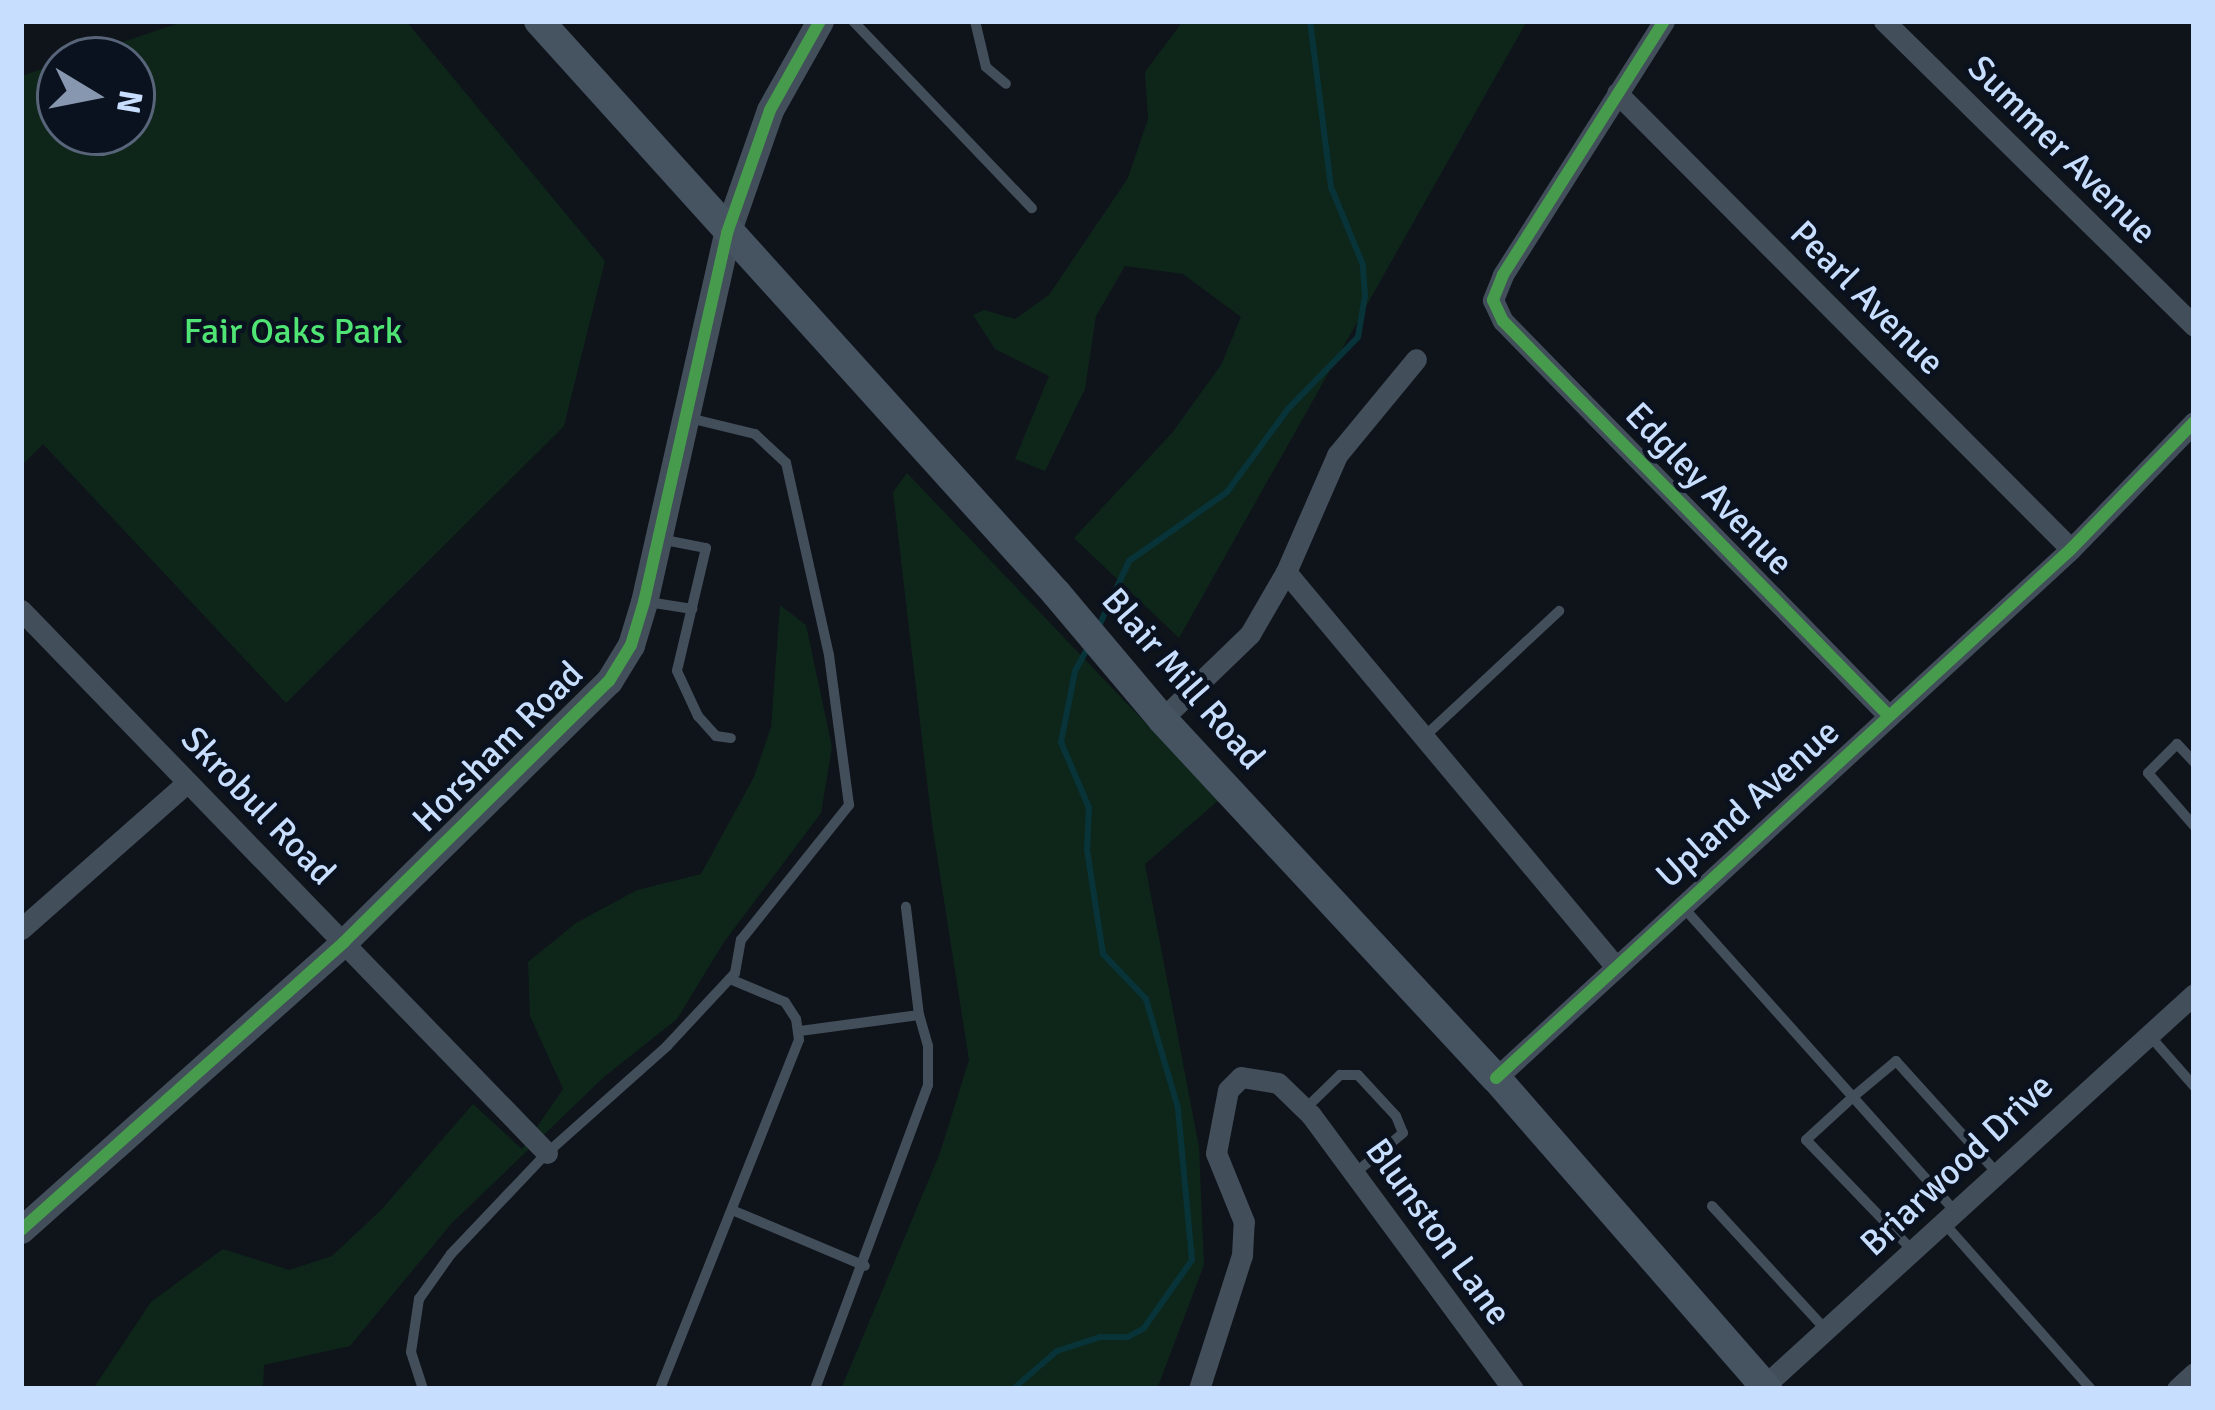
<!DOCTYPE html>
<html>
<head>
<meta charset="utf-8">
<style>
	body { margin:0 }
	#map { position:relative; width:2215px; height:1410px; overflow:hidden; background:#0f131a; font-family:Signika,sans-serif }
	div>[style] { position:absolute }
	.green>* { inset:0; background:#0e261a }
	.stream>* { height:6px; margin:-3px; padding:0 3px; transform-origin:3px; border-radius:3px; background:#073339 }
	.service>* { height:10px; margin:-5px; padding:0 5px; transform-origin:5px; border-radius:5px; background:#434e5b }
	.minor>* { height:21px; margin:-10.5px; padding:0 10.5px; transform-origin:10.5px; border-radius:10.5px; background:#434e5b }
	.tertiary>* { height:27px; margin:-13.5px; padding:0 13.5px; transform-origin:13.5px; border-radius:13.5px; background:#434e5b }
	.secondary>* { height:30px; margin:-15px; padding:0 15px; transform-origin:15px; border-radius:15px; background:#465361 }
	.cycleway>* { height:12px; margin:-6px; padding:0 6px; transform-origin:6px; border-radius:6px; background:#469c4c }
	span { translate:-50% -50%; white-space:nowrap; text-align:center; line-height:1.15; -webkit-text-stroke:9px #0b121f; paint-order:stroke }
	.street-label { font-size:36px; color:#c8deff }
	.park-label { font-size:36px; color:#4fe473 }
	.frame { position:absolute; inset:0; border:24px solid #c8deff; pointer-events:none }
	.north { position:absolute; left:36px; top:36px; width:120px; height:120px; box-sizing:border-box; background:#0b121f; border:3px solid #576479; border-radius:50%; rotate:100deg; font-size:33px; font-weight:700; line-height:48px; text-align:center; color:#c8deff }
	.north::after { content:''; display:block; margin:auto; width:42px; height:54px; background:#8797af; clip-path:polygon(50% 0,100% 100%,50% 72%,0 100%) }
</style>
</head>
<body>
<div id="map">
	<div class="green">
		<i style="clip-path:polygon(185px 21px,406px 21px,605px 261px,564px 426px,286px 703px,43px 444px,21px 466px,21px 76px,60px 63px,60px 132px,132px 132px,132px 60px,69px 60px)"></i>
		<i style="clip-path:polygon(1183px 21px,1527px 21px,1179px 638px,1074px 538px,1172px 433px,1221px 365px,1241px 317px,1183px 274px,1125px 266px,1096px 316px,1085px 389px,1045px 471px,1015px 459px,1049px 376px,995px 349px,973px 315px,984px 310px,1015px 319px,1049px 295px,1128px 178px,1148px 119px,1145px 72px)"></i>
		<i style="clip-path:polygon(907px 473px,1219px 800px,1145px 864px,1199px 1147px,1204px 1265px,1157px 1389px,841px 1389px,940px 1153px,969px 1060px,932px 824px,893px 492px)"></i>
		<i style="clip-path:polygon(780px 605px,806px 625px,832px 747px,821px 813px,724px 942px,677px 1019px,604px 1077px,451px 1224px,350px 1346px,264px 1365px,263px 1389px,93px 1389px,151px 1302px,223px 1249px,289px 1270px,332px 1256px,382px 1209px,473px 1104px,522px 1149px,563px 1089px,530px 1016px,528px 962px,576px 923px,637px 890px,701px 874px,754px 777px,771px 727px)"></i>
	</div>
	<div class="stream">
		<i style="left:1099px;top:626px;width:72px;rotate:-65.2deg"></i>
		<i style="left:1129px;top:561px;width:120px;rotate:-35.1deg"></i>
		<i style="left:1227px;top:492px;width:103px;rotate:-53.7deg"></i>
		<i style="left:1288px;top:409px;width:100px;rotate:-45.8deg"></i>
		<i style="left:1358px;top:337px;width:42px;rotate:-80.3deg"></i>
		<i style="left:1365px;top:296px;width:31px;rotate:-94deg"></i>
		<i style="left:1363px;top:265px;width:84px;rotate:-112.3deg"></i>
		<i style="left:1331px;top:187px;width:167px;rotate:-97.2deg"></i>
		<i style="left:1013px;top:1389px;width:58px;rotate:-40.8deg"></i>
		<i style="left:1057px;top:1351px;width:45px;rotate:-18deg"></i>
		<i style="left:1100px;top:1337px;width:28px"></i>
		<i style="left:1128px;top:1337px;width:18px;rotate:-29deg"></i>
		<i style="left:1144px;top:1328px;width:83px;rotate:-54.8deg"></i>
		<i style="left:1192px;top:1260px;width:153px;rotate:-95.3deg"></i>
		<i style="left:1178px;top:1108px;width:114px;rotate:-106.4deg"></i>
		<i style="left:1146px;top:999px;width:62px;rotate:-133.7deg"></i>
		<i style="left:1103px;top:954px;width:105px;rotate:-98.7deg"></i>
		<i style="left:1087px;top:850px;width:42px;rotate:-87.3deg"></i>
		<i style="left:1089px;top:808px;width:72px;rotate:-113deg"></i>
		<i style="left:1061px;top:742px;width:72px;rotate:-78.8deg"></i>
		<i style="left:1075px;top:671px;width:25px;rotate:-61deg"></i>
	</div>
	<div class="service">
		<i style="left:853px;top:21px;width:259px;rotate:46.3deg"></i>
		<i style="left:975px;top:21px;width:47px;rotate:76.6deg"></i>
		<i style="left:986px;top:67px;width:26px;rotate:40deg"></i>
		<i style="left:660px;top:539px;width:47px;rotate:11.1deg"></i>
		<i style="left:706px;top:548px;width:126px;rotate:103.3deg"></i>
		<i style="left:677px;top:671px;width:50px;rotate:65deg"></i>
		<i style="left:698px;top:716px;width:27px;rotate:48deg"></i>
		<i style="left:716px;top:736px;width:15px;rotate:8deg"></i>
		<i style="left:648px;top:602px;width:45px;rotate:9deg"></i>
		<i style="left:1424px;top:737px;width:185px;rotate:-43deg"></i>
		<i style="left:2194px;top:762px;width:25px;rotate:-133deg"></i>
		<i style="left:2177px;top:744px;width:41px;rotate:135deg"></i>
		<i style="left:2148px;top:773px;width:70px;rotate:49deg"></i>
		<i style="left:1683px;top:907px;width:408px;rotate:48.2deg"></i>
		<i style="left:800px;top:1031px;width:120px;rotate:-7.7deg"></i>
		<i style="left:2150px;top:1036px;width:67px;rotate:48.7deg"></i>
		<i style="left:1305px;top:1109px;width:49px;rotate:-44.2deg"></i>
		<i style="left:1340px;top:1075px;width:18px"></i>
		<i style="left:1358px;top:1075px;width:56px;rotate:47.2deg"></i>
		<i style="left:1396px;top:1116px;width:18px;rotate:68deg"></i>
		<i style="left:1403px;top:1133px;width:64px;rotate:140.1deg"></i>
		<i style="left:1712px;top:1206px;width:168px;rotate:47.4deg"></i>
		<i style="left:732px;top:1210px;width:144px;rotate:22.8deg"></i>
		<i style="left:1944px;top:1223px;width:222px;rotate:48.5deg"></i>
		<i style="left:1913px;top:1251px;width:154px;rotate:-133.9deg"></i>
		<i style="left:1806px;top:1140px;width:64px;rotate:-42.5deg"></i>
		<i style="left:1853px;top:1097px;width:56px;rotate:-39.9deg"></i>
		<i style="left:1896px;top:1061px;width:152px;rotate:47.9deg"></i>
		<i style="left:423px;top:1389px;width:39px;rotate:-108deg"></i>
		<i style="left:411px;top:1352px;width:54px;rotate:-81.4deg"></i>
		<i style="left:419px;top:1299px;width:55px;rotate:-54.6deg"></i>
		<i style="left:451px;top:1254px;width:139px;rotate:-46.5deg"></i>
		<i style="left:547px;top:1153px;width:161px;rotate:-41.7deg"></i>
		<i style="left:667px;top:1046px;width:100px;rotate:-47deg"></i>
		<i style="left:735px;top:973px;width:34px;rotate:-80deg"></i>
		<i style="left:741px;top:940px;width:173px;rotate:-51.3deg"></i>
		<i style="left:849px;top:805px;width:151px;rotate:-97.6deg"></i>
		<i style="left:829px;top:655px;width:197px;rotate:-102.6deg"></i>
		<i style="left:786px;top:463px;width:42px;rotate:-136.9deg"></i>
		<i style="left:755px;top:434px;width:68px;rotate:-166.4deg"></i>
		<i style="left:660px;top:1389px;width:376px;rotate:-68.3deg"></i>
		<i style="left:799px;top:1040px;width:21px;rotate:-98deg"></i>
		<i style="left:796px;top:1019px;width:20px;rotate:-123deg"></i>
		<i style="left:785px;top:1002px;width:60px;rotate:-157.3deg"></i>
		<i style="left:815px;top:1389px;width:324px;rotate:-69.6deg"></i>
		<i style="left:928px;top:1085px;width:39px;rotate:-90deg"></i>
		<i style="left:928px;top:1046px;width:32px;rotate:-106deg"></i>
		<i style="left:919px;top:1015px;width:109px;rotate:-96.9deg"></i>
	</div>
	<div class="minor">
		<i style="left:1664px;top:21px;width:301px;rotate:122.4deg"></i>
		<i style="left:1503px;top:275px;width:27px;rotate:112deg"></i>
		<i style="left:1493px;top:300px;width:23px;rotate:65deg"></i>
		<i style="left:1503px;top:321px;width:552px;rotate:45.66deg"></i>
		<i style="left:1884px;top:21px;width:435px;rotate:44.5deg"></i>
		<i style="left:1617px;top:93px;width:643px;rotate:45.13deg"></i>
		<i style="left:1286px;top:572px;width:515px;rotate:50.12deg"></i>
		<i style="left:21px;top:610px;width:756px;rotate:45.91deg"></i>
		<i style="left:1162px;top:719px;width:122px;rotate:-44deg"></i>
		<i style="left:1250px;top:634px;width:72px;rotate:-59.9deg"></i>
		<i style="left:1286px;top:572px;width:128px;rotate:-66.4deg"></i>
		<i style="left:1337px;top:455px;width:124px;rotate:-50.5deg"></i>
		<i style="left:21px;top:929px;width:222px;rotate:-41.4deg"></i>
		<i style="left:1496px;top:1078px;width:781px;rotate:-42.61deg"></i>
		<i style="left:2071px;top:549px;width:177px;rotate:-45.9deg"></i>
		<i style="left:1764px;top:1386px;width:582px;rotate:-42.35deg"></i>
		<i style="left:1199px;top:1389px;width:141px;rotate:-72.2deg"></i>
		<i style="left:1242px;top:1255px;width:33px;rotate:-87deg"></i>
		<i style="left:1244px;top:1222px;width:74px;rotate:-112.1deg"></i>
		<i style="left:1216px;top:1153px;width:64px;rotate:-79.2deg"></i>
		<i style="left:1228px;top:1090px;width:18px;rotate:-45deg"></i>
		<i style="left:1241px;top:1077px;width:37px;rotate:9deg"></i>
		<i style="left:1278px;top:1083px;width:46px;rotate:44.1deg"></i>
		<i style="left:1311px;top:1115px;width:340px;rotate:53.6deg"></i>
		<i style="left:2177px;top:1389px;width:23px;rotate:-43deg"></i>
	</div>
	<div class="tertiary">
		<i style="left:21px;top:1230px;width:433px;rotate:-41.7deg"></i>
		<i style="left:344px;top:942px;width:372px;rotate:-44.6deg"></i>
		<i style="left:609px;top:681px;width:42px;rotate:-58.6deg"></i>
		<i style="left:631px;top:645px;width:45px;rotate:-73.2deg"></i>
		<i style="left:644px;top:602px;width:378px;rotate:-77.3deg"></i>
		<i style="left:727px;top:233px;width:130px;rotate:-70.7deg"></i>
		<i style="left:770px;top:110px;width:102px;rotate:-60.7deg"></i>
	</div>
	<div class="secondary">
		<i style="left:539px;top:21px;width:771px;rotate:47.89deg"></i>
		<i style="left:1056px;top:593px;width:165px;rotate:49.9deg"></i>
		<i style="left:1162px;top:719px;width:490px;rotate:47.1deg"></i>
		<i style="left:1496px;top:1078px;width:413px;rotate:48.9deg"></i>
	</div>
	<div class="cycleway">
		<i style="left:1664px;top:21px;width:301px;rotate:122.4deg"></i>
		<i style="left:1503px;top:275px;width:27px;rotate:112deg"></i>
		<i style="left:1493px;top:300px;width:23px;rotate:65deg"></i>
		<i style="left:1503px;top:321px;width:552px;rotate:45.66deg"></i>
		<i style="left:1496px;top:1078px;width:781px;rotate:-42.61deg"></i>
		<i style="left:2071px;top:549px;width:177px;rotate:-45.9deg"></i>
		<i style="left:21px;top:1230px;width:433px;rotate:-41.7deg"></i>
		<i style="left:344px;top:942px;width:372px;rotate:-44.6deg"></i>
		<i style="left:609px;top:681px;width:42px;rotate:-58.6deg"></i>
		<i style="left:631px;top:645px;width:45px;rotate:-73.2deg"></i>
		<i style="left:644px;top:602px;width:378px;rotate:-77.3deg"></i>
		<i style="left:727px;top:233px;width:130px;rotate:-70.7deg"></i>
		<i style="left:770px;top:110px;width:102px;rotate:-60.7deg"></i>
	</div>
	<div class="street-label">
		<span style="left:2062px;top:150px;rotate:45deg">Summer Avenue</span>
		<span style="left:1867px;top:298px;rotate:45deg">Pearl Avenue</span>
		<span style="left:1709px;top:489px;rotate:46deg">Edgley Avenue</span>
		<span style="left:1183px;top:679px;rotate:49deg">Blair Mill Road</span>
		<span style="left:498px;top:747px;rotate:-45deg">Horsham Road</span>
		<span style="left:1748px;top:804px;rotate:-42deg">Upland Avenue</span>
		<span style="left:258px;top:806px;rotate:46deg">Skrobul Road</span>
		<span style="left:1957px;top:1165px;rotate:-43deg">Briarwood Drive</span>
		<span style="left:1438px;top:1232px;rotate:54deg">Blunston Lane</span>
	</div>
	<div class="park-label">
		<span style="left:293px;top:332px">Fair Oaks Park</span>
	</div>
	<div class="frame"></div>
	<div class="north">N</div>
</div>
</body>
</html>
